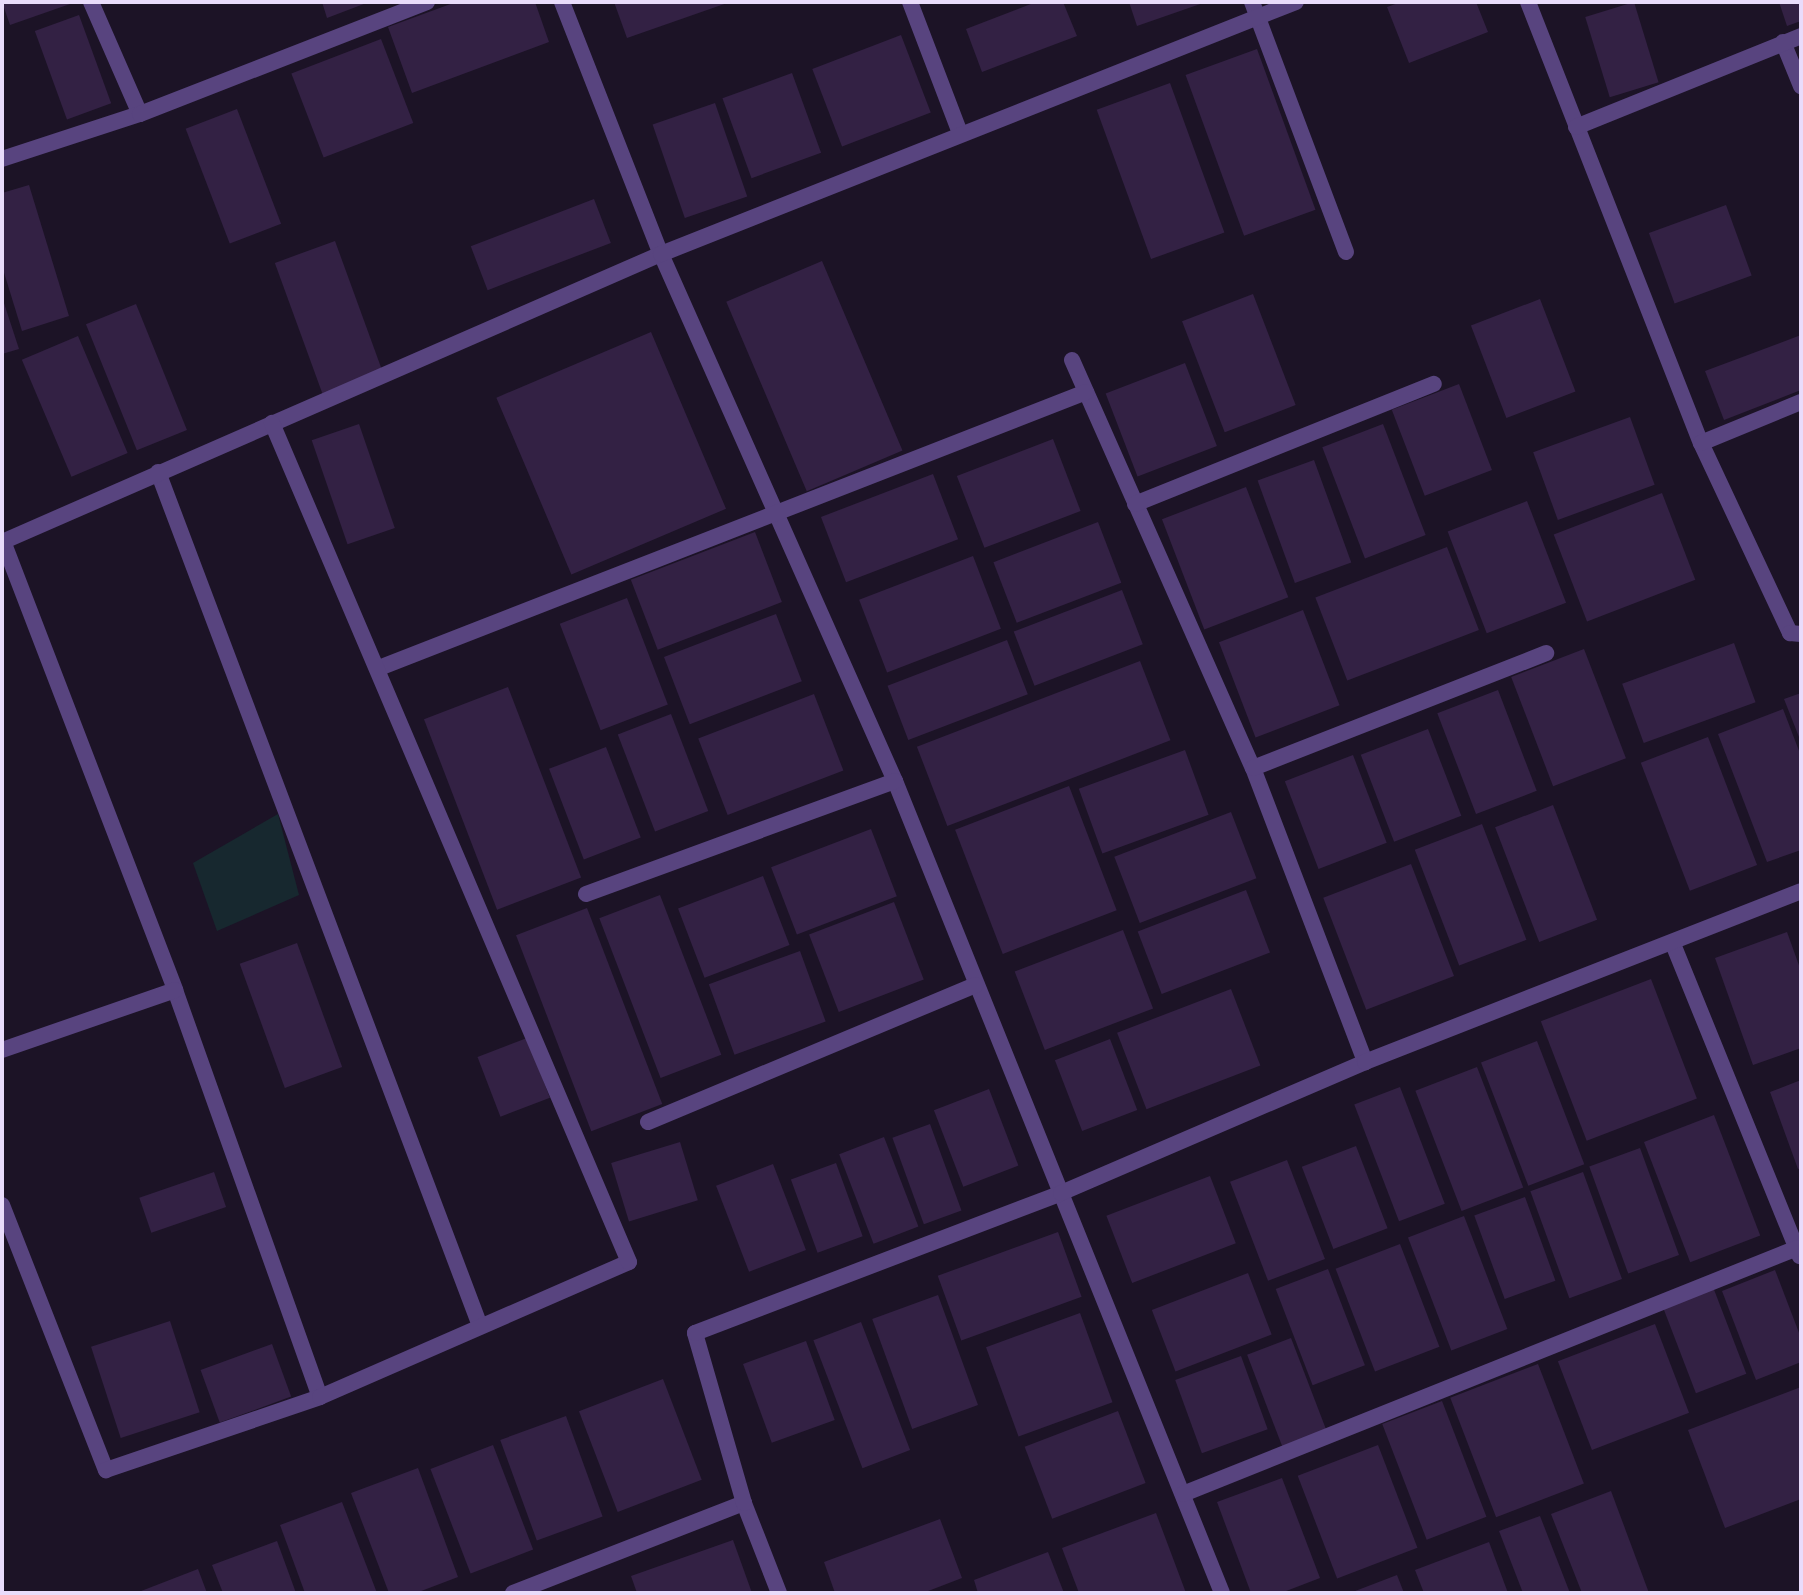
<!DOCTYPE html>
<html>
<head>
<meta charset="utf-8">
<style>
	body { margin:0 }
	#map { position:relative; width:1803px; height:1595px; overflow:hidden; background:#1c1326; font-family:"Alegreya Sans",sans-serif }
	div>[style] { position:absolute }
	.green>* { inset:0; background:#17282f }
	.building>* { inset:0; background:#332144; transform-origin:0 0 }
	.street>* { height:16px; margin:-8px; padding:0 8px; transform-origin:8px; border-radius:8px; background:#58447f }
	span { translate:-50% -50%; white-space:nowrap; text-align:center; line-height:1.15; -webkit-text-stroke:6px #1c1326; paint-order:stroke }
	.frame { position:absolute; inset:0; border:4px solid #e9dcfb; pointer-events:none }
</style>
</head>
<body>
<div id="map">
	<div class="green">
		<i style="clip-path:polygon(278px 814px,299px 895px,217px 931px,193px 863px)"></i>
	</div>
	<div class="building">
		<i style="clip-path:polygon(2px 2px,69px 2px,70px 4px,10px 25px)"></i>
		<i style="clip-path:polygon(322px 2px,369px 2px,327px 18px)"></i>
		<i style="clip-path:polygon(456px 2px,535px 2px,549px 42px,412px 93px,388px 27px)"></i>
		<i style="clip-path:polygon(614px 2px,730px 2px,627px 38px)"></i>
		<i style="clip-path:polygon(1036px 2px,1063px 2px,1077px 36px,982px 72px,966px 29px)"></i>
		<i style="clip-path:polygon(1129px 2px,1206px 2px,1137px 26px)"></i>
		<i style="clip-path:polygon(1401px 2px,1476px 2px,1488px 32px,1409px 63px,1387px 7px)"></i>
		<i style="left:1634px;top:2px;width:84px;height:51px;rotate:73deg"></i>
		<i style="clip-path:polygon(1779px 2px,1801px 2px,1801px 21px,1787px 26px)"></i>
		<i style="left:79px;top:15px;width:94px;height:47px;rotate:70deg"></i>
		<i style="left:901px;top:35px;width:83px;height:95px;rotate:69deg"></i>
		<i style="left:381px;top:39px;width:90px;height:96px;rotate:69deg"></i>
		<i style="left:1257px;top:49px;width:171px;height:76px;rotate:70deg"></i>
		<i style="left:792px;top:73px;width:85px;height:74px;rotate:70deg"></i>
		<i style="left:1170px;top:83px;width:159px;height:78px;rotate:70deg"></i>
		<i style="left:715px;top:103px;width:99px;height:66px;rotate:71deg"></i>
		<i style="left:237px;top:109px;width:123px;height:55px;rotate:69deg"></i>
		<i style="clip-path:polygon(29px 185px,69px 316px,22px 331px,2px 266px,2px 193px)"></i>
		<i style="left:594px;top:199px;width:47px;height:132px;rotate:69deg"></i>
		<i style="left:1726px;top:205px;width:75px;height:82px;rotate:70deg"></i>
		<i style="left:335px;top:241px;width:140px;height:64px;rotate:70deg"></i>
		<i style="left:822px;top:261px;width:206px;height:104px;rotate:67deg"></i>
		<i style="left:1253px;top:294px;width:119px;height:76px;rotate:69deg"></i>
		<i style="clip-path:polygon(2px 297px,19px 349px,2px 354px)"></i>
		<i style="left:1540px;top:299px;width:99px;height:74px;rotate:69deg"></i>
		<i style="left:136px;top:304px;width:136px;height:54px;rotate:68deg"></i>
		<i style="left:651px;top:332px;width:192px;height:168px;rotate:67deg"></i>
		<i style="clip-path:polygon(1801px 335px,1801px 390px,1724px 420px,1705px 371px)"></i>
		<i style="left:78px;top:336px;width:127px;height:61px;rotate:67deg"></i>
		<i style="left:1185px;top:363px;width:89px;height:85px;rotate:69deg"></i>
		<i style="left:1459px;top:384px;width:92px;height:72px;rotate:69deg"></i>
		<i style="left:1630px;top:417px;width:72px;height:103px;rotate:70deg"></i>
		<i style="left:359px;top:424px;width:110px;height:50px;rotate:71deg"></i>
		<i style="left:1383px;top:424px;width:119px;height:65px;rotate:69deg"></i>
		<i style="left:1053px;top:439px;width:77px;height:103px;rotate:69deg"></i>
		<i style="left:1314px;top:460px;width:109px;height:60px;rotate:70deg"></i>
		<i style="left:933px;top:474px;width:70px;height:120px;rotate:69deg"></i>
		<i style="left:1246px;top:487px;width:118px;height:90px;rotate:69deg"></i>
		<i style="left:1662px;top:493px;width:93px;height:116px;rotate:69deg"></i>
		<i style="left:1527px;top:501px;width:109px;height:85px;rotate:69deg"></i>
		<i style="left:1098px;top:522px;width:65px;height:112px;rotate:69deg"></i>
		<i style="left:755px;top:532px;width:75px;height:133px;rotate:69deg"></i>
		<i style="left:1447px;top:547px;width:89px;height:141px;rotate:69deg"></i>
		<i style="left:973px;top:556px;width:78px;height:122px;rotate:69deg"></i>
		<i style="left:1122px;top:590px;width:58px;height:116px;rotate:69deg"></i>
		<i style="left:627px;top:598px;width:114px;height:72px;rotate:69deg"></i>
		<i style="left:1303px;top:610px;width:102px;height:90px;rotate:69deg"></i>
		<i style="left:776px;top:614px;width:72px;height:120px;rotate:69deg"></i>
		<i style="left:1007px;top:640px;width:58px;height:128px;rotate:69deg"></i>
		<i style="left:1734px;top:643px;width:63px;height:119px;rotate:70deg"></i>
		<i style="left:1584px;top:649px;width:117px;height:78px;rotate:69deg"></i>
		<i style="left:1140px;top:661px;width:85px;height:239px;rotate:69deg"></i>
		<i style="left:508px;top:687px;width:204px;height:90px;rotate:69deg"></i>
		<i style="left:1498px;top:690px;width:108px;height:65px;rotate:69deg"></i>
		<i style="clip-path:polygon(1801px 693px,1801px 742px,1784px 699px)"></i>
		<i style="left:814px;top:694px;width:82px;height:124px;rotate:69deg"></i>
		<i style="clip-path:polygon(1783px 709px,1801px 756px,1801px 850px,1767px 862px,1718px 734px)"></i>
		<i style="left:671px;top:714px;width:104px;height:57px;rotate:69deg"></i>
		<i style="left:1428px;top:729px;width:93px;height:72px;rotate:69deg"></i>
		<i style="left:1708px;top:737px;width:137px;height:72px;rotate:69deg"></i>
		<i style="left:606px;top:747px;width:97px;height:61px;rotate:69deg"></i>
		<i style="left:1185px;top:750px;width:69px;height:113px;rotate:70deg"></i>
		<i style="left:1353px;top:755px;width:94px;height:73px;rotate:69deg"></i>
		<i style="left:1069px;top:786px;width:133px;height:122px;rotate:69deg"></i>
		<i style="left:1553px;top:805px;width:123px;height:62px;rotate:69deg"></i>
		<i style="left:1231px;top:812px;width:71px;height:125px;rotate:69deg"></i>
		<i style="left:1482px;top:824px;width:124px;height:72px;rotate:69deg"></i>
		<i style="left:871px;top:829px;width:72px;height:107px;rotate:69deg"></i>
		<i style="left:1411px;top:864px;width:120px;height:94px;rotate:69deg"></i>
		<i style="left:763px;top:876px;width:74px;height:91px;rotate:69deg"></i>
		<i style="left:1246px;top:890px;width:67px;height:116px;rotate:69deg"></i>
		<i style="left:660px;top:895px;width:171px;height:65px;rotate:69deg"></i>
		<i style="left:894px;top:902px;width:83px;height:91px;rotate:69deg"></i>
		<i style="left:587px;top:908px;width:210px;height:76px;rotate:69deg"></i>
		<i style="left:1123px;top:930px;width:84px;height:116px;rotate:69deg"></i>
		<i style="clip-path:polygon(1787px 932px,1801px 971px,1801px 1048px,1753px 1065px,1715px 958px)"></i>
		<i style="left:297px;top:943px;width:132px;height:61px;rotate:70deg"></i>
		<i style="left:800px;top:951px;width:75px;height:97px;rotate:70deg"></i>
		<i style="left:1651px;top:979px;width:128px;height:118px;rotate:69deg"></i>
		<i style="left:1231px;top:989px;width:82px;height:122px;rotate:69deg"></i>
		<i style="left:527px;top:1038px;width:64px;height:53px;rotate:69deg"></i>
		<i style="left:1110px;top:1039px;width:76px;height:59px;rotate:69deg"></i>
		<i style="left:1537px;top:1041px;width:132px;height:60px;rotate:69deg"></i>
		<i style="left:1477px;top:1067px;width:129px;height:66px;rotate:69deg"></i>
		<i style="clip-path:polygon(1801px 1080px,1801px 1168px,1798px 1169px,1770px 1092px)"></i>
		<i style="left:1400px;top:1087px;width:125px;height:49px;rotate:69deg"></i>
		<i style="left:989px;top:1089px;width:82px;height:59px;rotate:69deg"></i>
		<i style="left:1714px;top:1115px;width:129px;height:75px;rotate:69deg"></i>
		<i style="left:930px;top:1124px;width:92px;height:40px;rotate:70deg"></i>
		<i style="left:884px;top:1137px;width:96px;height:48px;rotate:69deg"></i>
		<i style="left:680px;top:1142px;width:61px;height:72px;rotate:73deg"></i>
		<i style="left:1356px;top:1146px;width:88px;height:58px;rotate:69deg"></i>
		<i style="left:1640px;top:1148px;width:114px;height:54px;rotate:70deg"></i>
		<i style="left:1287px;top:1160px;width:106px;height:61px;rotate:69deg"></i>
		<i style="left:836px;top:1163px;width:78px;height:48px;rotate:70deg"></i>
		<i style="left:773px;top:1164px;width:92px;height:61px;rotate:69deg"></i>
		<i style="left:214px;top:1172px;width:37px;height:79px;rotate:71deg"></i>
		<i style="left:1583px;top:1172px;width:114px;height:56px;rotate:70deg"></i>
		<i style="left:1210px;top:1176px;width:72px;height:111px;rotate:69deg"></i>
		<i style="left:1525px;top:1197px;width:89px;height:54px;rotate:70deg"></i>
		<i style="left:1464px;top:1216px;width:121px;height:60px;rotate:69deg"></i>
		<i style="left:1058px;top:1232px;width:69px;height:128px;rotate:70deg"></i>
		<i style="left:1400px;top:1244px;width:110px;height:69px;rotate:69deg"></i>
		<i style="left:1328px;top:1269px;width:103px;height:56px;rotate:69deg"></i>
		<i style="clip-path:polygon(1775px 1270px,1801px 1338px,1801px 1362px,1756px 1380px,1722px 1291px)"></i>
		<i style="left:1248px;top:1273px;width:66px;height:103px;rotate:69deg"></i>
		<i style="left:1713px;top:1287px;width:93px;height:54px;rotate:69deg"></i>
		<i style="left:938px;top:1295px;width:117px;height:70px;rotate:70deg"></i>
		<i style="left:1080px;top:1313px;width:95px;height:100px;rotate:70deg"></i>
		<i style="left:170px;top:1321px;width:96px;height:83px;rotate:72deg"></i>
		<i style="left:861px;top:1322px;width:137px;height:51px;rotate:69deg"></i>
		<i style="left:1655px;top:1324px;width:95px;height:104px;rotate:69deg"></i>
		<i style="left:1291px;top:1338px;width:99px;height:47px;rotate:69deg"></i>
		<i style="left:806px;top:1341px;width:84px;height:67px;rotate:70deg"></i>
		<i style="left:272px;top:1344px;width:56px;height:76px;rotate:70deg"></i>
		<i style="left:1241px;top:1356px;width:78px;height:70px;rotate:70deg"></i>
		<i style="left:1538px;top:1364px;width:128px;height:94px;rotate:69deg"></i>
		<i style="left:663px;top:1379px;width:108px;height:90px;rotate:69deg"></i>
		<i style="clip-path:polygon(1801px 1387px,1801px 1499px,1725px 1528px,1688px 1430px)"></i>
		<i style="left:1442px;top:1401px;width:124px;height:64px;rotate:69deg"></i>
		<i style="left:1118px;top:1411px;width:77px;height:100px;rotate:69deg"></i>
		<i style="left:566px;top:1416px;width:107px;height:70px;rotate:70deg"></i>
		<i style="left:493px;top:1445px;width:112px;height:67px;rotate:69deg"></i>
		<i style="left:1378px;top:1445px;width:110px;height:86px;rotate:69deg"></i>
		<i style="clip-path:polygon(418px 1468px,458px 1577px,416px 1593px,389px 1593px,351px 1493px)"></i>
		<i style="clip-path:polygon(1282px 1478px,1320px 1578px,1281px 1593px,1251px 1593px,1217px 1502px)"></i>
		<i style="clip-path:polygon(1611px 1491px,1649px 1593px,1582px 1593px,1551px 1514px)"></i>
		<i style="clip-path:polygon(342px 1502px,377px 1593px,305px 1593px,280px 1525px)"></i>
		<i style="clip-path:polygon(1156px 1513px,1186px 1593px,1079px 1593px,1062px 1548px)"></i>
		<i style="clip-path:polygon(1540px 1516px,1570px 1593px,1523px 1593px,1499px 1531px)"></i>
		<i style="clip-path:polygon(940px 1519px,962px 1578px,923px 1593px,835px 1593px,824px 1562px)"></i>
		<i style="clip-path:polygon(733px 1540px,752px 1593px,637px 1593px,631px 1576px)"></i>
		<i style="clip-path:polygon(277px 1541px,296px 1593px,223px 1593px,212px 1565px)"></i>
		<i style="clip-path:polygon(1489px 1542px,1508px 1593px,1424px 1593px,1415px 1570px)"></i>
		<i style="clip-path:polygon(1048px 1552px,1064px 1593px,978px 1593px,974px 1580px)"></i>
		<i style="clip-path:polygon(198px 1569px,207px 1593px,136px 1593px)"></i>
		<i style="clip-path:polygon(1397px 1575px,1404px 1593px,1350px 1593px)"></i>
	</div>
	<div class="street">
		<i style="left:91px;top:2px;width:122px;rotate:66.4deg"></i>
		<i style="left:562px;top:2px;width:271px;rotate:68.6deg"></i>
		<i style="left:661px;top:254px;width:577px;rotate:66.06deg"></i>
		<i style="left:895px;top:781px;width:875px;rotate:68.06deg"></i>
		<i style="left:910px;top:2px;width:140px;rotate:69.1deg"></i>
		<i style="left:1252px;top:2px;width:267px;rotate:69.4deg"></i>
		<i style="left:1528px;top:2px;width:474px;rotate:68.6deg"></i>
		<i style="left:1701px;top:443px;width:210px;rotate:64.9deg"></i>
		<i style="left:1790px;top:633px;width:11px;rotate:5deg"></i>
		<i style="left:1783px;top:42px;width:48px;rotate:67.8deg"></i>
		<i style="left:1576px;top:127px;width:243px;rotate:-22deg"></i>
		<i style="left:2px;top:159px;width:145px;rotate:-18.1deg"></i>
		<i style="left:140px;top:114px;width:308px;rotate:-21.3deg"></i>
		<i style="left:1072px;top:360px;width:446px;rotate:66.1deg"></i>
		<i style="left:1253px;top:768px;width:315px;rotate:69.1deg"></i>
		<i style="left:1701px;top:443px;width:108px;rotate:-22.3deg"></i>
		<i style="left:158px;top:472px;width:913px;rotate:69.34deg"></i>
		<i style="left:1135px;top:504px;width:322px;rotate:-21.9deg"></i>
		<i style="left:3px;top:541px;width:481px;rotate:69deg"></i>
		<i style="left:175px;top:990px;width:432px;rotate:70.4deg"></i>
		<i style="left:2px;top:542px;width:719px;rotate:-23.61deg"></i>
		<i style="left:661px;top:254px;width:683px;rotate:-21.65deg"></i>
		<i style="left:379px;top:668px;width:759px;rotate:-21.32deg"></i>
		<i style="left:1253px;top:768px;width:315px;rotate:-21.4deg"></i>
		<i style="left:586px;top:894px;width:329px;rotate:-20.1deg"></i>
		<i style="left:1673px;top:944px;width:337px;rotate:67.9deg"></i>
		<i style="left:2px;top:1050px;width:183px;rotate:-19.1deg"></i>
		<i style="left:648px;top:1122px;width:355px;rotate:-22.7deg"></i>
		<i style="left:2px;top:1205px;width:285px;rotate:68.6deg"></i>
		<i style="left:106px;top:1470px;width:226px;rotate:-18.8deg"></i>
		<i style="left:320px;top:1397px;width:337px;rotate:-23.6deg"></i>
		<i style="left:629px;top:1262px;width:912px;rotate:-113.05deg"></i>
		<i style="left:1183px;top:1494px;width:661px;rotate:-21.83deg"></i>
		<i style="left:513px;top:1593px;width:248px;rotate:-21.3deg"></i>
		<i style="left:779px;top:1593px;width:97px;rotate:-111.3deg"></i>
		<i style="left:744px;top:1503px;width:177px;rotate:-106.1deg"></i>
		<i style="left:695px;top:1333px;width:392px;rotate:-20.9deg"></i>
		<i style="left:1061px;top:1193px;width:331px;rotate:-23.3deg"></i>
		<i style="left:1365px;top:1062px;width:468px;rotate:-21.4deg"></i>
	</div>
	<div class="frame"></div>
</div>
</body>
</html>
